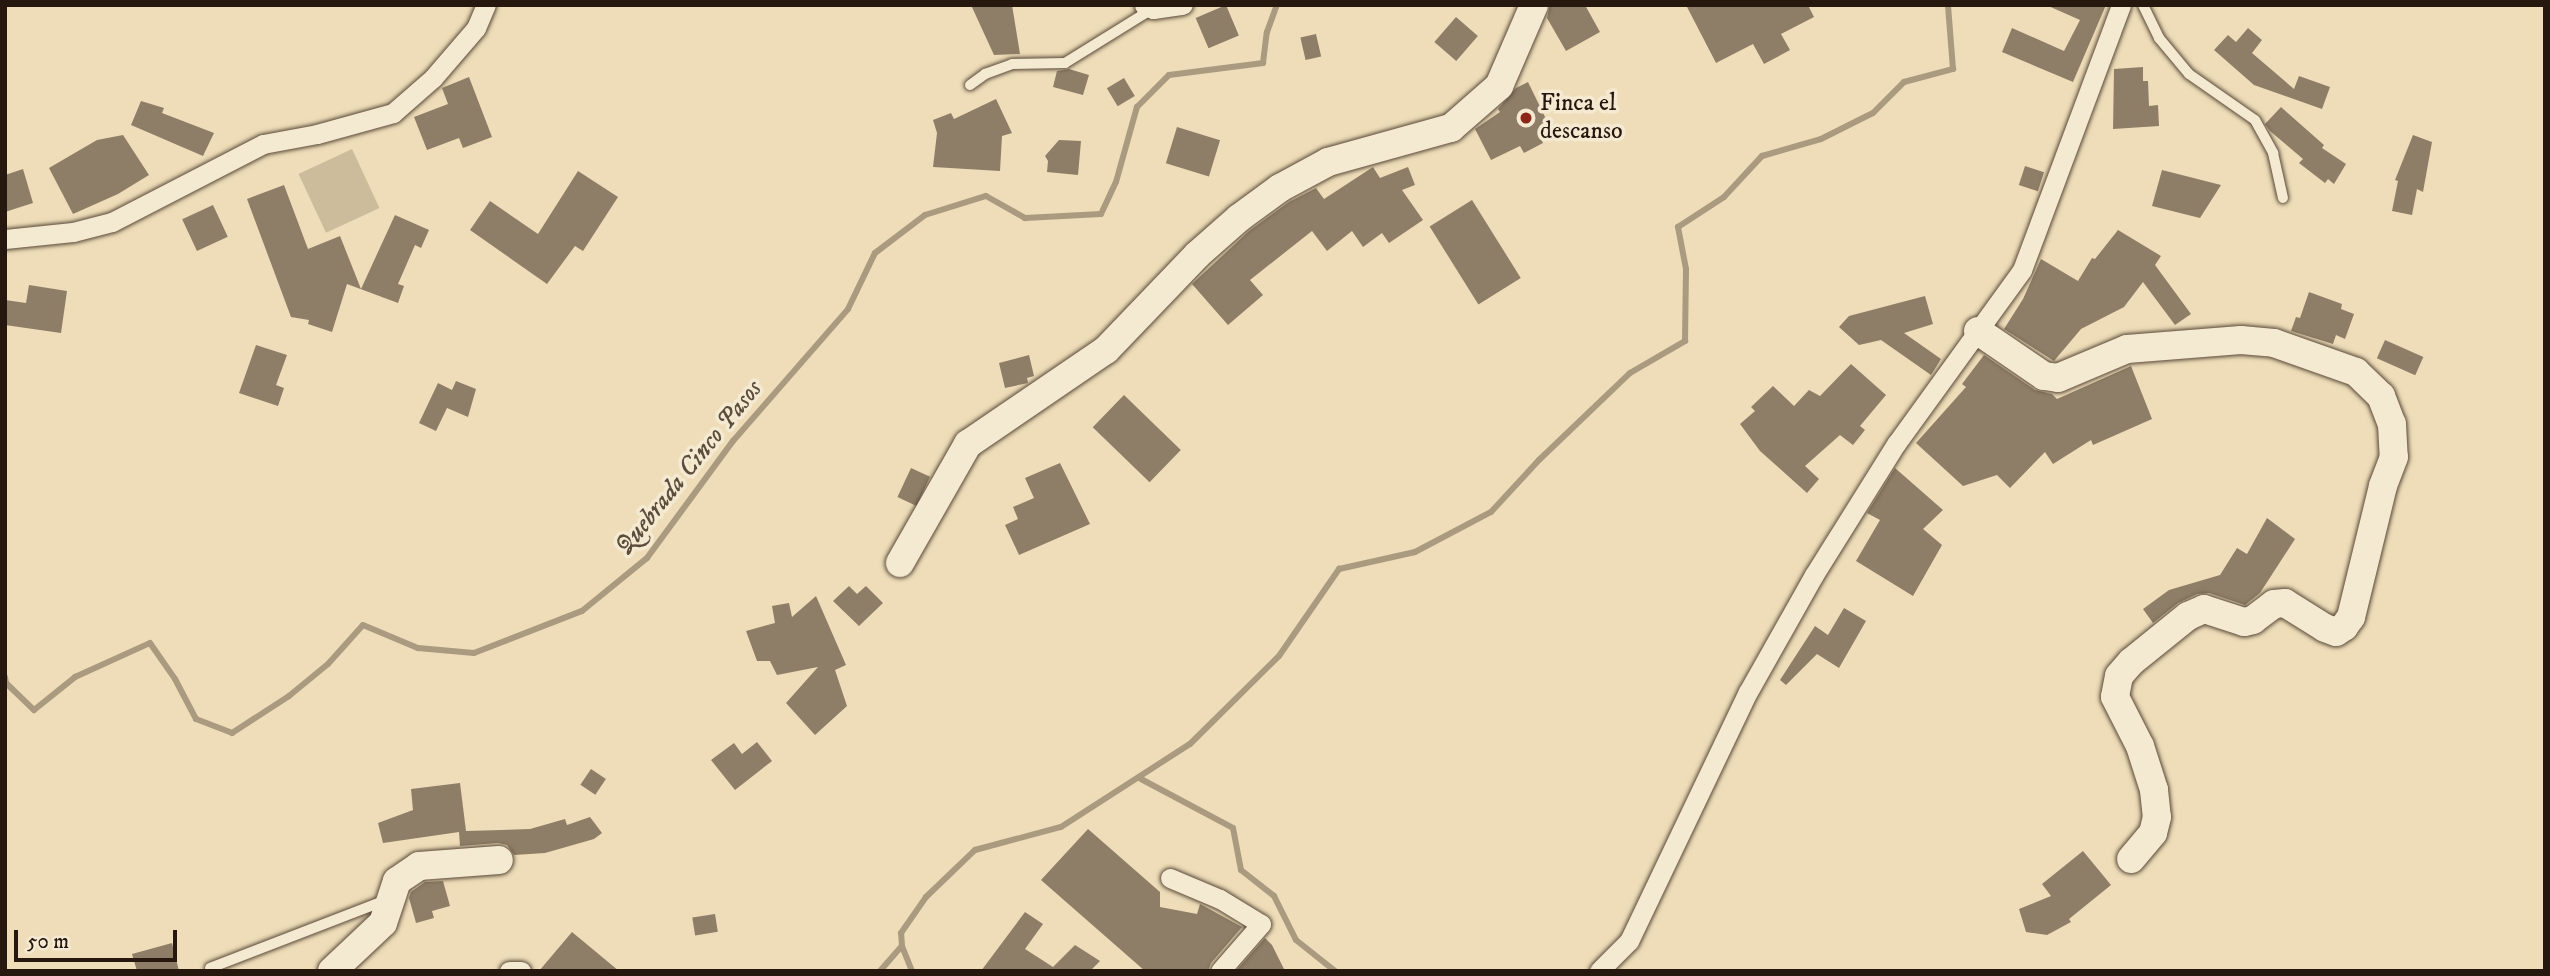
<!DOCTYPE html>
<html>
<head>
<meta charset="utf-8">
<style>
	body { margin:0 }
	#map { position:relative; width:2550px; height:976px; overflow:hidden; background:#eeddb8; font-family:"IM FELL DW Pica",serif }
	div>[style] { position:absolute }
	.green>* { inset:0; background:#ccbc9b; transform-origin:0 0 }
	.stream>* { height:6px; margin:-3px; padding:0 3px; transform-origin:3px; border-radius:3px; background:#aa9a7f }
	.building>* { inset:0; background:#8e7e67; transform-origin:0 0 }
	.roads { filter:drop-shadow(0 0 2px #594939) drop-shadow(0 0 2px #594939) }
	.lane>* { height:10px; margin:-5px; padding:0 5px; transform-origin:5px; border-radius:5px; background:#f4e9d1 }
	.street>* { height:19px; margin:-9.5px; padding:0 9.5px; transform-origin:9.5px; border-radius:9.5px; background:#f4e9d1 }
	.secondary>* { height:28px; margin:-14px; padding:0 14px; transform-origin:14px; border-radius:14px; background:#f4e9d1 }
	.dots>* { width:19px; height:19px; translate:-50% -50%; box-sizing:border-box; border:4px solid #f4e9d1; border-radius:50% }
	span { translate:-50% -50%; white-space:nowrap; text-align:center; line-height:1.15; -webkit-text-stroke:7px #f4e9d1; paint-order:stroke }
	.poi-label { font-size:24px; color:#27180f }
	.left { translate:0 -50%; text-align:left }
	.water-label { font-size:26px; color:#5b4c3c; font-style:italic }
	.frame { position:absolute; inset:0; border:7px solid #27180f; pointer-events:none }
	.scale { position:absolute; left:14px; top:930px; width:163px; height:32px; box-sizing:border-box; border:4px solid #27180f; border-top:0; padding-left:9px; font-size:21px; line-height:24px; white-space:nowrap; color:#27180f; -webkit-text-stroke:5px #f4e9d1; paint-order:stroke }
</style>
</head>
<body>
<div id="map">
	<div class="green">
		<i style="left:352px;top:149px;width:65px;height:59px;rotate:65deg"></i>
	</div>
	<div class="stream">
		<i style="left:5px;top:677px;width:6px;rotate:81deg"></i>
		<i style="left:6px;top:683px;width:39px;rotate:44deg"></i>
		<i style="left:34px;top:710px;width:53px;rotate:-38.8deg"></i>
		<i style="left:75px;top:677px;width:82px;rotate:-24.4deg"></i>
		<i style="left:150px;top:643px;width:44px;rotate:55.2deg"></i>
		<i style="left:175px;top:679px;width:45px;rotate:62.3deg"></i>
		<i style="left:196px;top:719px;width:39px;rotate:21deg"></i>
		<i style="left:232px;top:733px;width:68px;rotate:-33deg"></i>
		<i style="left:289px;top:696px;width:50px;rotate:-39.4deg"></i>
		<i style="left:328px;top:664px;width:52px;rotate:-48.1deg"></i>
		<i style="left:363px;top:625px;width:60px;rotate:22.7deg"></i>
		<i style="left:418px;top:648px;width:56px;rotate:5.1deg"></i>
		<i style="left:474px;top:653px;width:116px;rotate:-21.3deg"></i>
		<i style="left:582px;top:611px;width:84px;rotate:-39.2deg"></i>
		<i style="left:647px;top:558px;width:145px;rotate:-53.7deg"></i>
		<i style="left:733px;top:441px;width:175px;rotate:-48.9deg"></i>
		<i style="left:848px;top:309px;width:62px;rotate:-64.3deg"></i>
		<i style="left:875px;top:253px;width:63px;rotate:-37.2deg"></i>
		<i style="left:925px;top:215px;width:64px;rotate:-17.3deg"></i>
		<i style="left:986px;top:196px;width:45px;rotate:29.4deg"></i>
		<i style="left:1025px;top:218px;width:76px;rotate:-3deg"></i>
		<i style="left:1101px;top:214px;width:35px;rotate:-65deg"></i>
		<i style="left:1116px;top:182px;width:78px;rotate:-74.4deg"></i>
		<i style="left:1137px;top:107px;width:45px;rotate:-45deg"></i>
		<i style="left:1169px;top:75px;width:95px;rotate:-7.3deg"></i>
		<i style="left:1263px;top:63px;width:31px;rotate:-83deg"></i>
		<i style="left:1267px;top:32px;width:29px;rotate:-70deg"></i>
		<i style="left:1141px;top:779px;width:104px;rotate:28deg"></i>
		<i style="left:1233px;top:828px;width:43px;rotate:79.2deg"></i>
		<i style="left:1241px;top:870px;width:42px;rotate:38.2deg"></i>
		<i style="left:1274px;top:896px;width:49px;rotate:63.4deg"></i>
		<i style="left:1296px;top:940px;width:50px;rotate:38.5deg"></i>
		<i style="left:880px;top:971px;width:33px;rotate:-49deg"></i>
		<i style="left:912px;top:971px;width:27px;rotate:-112deg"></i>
		<i style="left:902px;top:946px;width:13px;rotate:-94deg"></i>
		<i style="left:901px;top:933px;width:44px;rotate:-55.2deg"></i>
		<i style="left:926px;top:897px;width:68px;rotate:-43.8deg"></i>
		<i style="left:975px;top:850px;width:89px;rotate:-15deg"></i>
		<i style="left:1061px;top:827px;width:153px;rotate:-32.8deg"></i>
		<i style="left:1190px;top:744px;width:125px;rotate:-44.7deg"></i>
		<i style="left:1279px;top:656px;width:106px;rotate:-55.4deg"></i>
		<i style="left:1339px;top:569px;width:78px;rotate:-12.6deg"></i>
		<i style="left:1415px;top:552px;width:86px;rotate:-27.8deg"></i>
		<i style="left:1491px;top:512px;width:71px;rotate:-47.3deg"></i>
		<i style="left:1539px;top:460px;width:126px;rotate:-43.7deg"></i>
		<i style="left:1630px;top:373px;width:64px;rotate:-30.2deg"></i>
		<i style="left:1685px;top:341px;width:72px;rotate:-89.2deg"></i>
		<i style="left:1686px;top:269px;width:43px;rotate:-100.8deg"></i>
		<i style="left:1678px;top:227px;width:55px;rotate:-33.1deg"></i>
		<i style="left:1724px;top:197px;width:56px;rotate:-47.2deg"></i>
		<i style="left:1762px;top:156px;width:61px;rotate:-16.1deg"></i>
		<i style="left:1821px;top:139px;width:58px;rotate:-26.6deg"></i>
		<i style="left:1873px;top:113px;width:44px;rotate:-45deg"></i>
		<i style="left:1904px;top:82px;width:51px;rotate:-14.9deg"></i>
		<i style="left:1953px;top:69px;width:64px;rotate:-94.5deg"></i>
	</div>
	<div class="building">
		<i style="clip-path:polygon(971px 5px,1012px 5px,1020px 54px,994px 55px)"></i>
		<i style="left:1226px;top:5px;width:33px;height:33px;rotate:67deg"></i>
		<i style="clip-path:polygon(1550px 5px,1585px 5px,1600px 32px,1566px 51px,1547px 18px)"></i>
		<i style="clip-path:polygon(1686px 5px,1808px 5px,1814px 17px,1781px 34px,1790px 50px,1764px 64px,1753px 44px,1716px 63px)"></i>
		<i style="clip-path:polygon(2106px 5px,2073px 82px,2002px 52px,2012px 28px,2064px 51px,2080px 20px,2046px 5px)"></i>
		<i style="left:1456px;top:17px;width:29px;height:33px;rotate:41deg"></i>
		<i style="clip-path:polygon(2248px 28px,2262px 40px,2252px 53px,2294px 89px,2299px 76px,2330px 87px,2322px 109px,2254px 85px,2214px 50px,2228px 35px,2236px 42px)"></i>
		<i style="left:1316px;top:34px;width:23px;height:16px;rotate:77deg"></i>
		<i style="clip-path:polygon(2143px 67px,2143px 81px,2148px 81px,2149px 106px,2158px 105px,2159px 126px,2113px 129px,2114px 69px)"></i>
		<i style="clip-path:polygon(1069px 69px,1089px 75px,1083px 95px,1053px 87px,1057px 71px)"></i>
		<i style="clip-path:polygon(469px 77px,492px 137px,463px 148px,459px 138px,427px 150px,414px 117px,448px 104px,442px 88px)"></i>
		<i style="left:1124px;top:78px;width:21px;height:20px;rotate:59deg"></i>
		<i style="clip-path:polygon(1528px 82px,1548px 123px,1539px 135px,1543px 143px,1524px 153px,1520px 146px,1491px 160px,1475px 129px,1500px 112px,1498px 109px,1516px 88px)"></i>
		<i style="clip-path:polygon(996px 99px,1012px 133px,1002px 136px,1000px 171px,933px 167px,937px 133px,933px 120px,951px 113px,954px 119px)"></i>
		<i style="clip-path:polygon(141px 101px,164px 108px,162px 113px,214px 133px,203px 156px,131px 125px)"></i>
		<i style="clip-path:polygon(2281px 107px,2324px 145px,2322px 148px,2346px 164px,2334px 184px,2328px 179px,2325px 183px,2299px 163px,2303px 159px,2270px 131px,2265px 124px)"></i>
		<i style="left:1177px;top:127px;width:45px;height:38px;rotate:17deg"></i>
		<i style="clip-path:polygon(123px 135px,149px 175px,118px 194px,73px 214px,49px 168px,97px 140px)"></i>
		<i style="clip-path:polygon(2413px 135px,2432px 142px,2423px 192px,2417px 189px,2412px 215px,2392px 211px,2398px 181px,2395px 180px)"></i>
		<i style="clip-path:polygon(1059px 140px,1081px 141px,1078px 175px,1047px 172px,1048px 161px,1045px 156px)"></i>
		<i style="left:2025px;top:166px;width:20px;height:20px;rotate:18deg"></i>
		<i style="clip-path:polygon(1373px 167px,1380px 178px,1408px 167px,1415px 185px,1402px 190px,1423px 220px,1389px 243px,1382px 233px,1363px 247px,1352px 231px,1327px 251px,1312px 231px,1250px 280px,1263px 295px,1228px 325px,1192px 284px,1249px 231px,1289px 202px,1316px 188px,1324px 199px)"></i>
		<i style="clip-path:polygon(23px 169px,33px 203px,5px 212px,5px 175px)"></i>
		<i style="clip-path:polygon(2162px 170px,2221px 185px,2200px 218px,2152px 206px)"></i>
		<i style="clip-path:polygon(578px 171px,618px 197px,583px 251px,575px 246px,547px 284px,470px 230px,490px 201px,538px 234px)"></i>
		<i style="clip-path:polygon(284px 185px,308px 249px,340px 236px,361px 289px,395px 215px,429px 230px,421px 248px,415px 245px,398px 284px,404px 286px,398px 303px,347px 284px,332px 332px,308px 324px,309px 320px,291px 317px,247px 199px)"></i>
		<i style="left:1472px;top:200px;width:92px;height:50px;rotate:58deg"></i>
		<i style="left:213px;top:205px;width:35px;height:34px;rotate:65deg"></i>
		<i style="clip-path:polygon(2118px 230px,2161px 256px,2155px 265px,2191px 314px,2175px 325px,2143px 282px,2124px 307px,2081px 329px,2054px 361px,2004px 329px,2023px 299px,2041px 259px,2078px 281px,2092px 258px,2095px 259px)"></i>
		<i style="clip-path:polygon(29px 285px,67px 291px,61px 333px,5px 325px,5px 300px,26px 303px)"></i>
		<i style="clip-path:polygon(2309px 292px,2342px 304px,2341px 309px,2354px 314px,2345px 339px,2336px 335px,2333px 344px,2291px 331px,2296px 317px,2300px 318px)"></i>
		<i style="clip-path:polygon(1925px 296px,1933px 324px,1904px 333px,1941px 359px,1931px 375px,1881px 340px,1859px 345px,1839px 327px,1849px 316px)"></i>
		<i style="left:2385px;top:340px;width:42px;height:20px;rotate:24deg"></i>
		<i style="clip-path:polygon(256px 345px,287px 355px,276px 385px,284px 388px,278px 406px,239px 393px)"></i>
		<i style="clip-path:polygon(1029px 355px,1034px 376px,1027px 378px,1028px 383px,1005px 388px,999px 363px)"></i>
		<i style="clip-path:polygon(1984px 355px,2035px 390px,2052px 394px,2057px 399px,2131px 366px,2152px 419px,2093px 445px,2091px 440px,2053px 464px,2045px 452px,2010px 488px,1997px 475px,1963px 486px,1916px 443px,1966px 387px,1962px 384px)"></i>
		<i style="clip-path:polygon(1851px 364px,1886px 395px,1860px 426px,1865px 430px,1853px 445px,1840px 435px,1805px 466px,1819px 479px,1807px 493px,1760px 451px,1740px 424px,1755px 411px,1751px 407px,1773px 386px,1794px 406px,1809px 390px,1820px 396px)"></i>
		<i style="clip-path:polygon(456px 381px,476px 389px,468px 417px,447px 408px,436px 431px,419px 423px,438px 383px,452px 390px)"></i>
		<i style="left:1124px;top:395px;width:79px;height:45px;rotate:44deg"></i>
		<i style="clip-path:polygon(1060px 463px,1090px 524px,1019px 555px,1005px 525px,1018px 519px,1013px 507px,1034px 498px,1025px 478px)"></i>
		<i style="left:911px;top:468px;width:21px;height:32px;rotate:25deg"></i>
		<i style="clip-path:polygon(1895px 468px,1943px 510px,1923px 529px,1942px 545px,1913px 596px,1856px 561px,1880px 520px,1867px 513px)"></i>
		<i style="clip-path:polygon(2267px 518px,2295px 539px,2260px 593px,2245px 605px,2209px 593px,2197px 594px,2178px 603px,2153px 623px,2143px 609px,2169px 590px,2220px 575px,2237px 548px,2247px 554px)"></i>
		<i style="clip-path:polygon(849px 586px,857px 594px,866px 586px,883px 603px,859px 626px,833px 601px)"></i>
		<i style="clip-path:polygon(816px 596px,846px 665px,835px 670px,847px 706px,815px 735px,786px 703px,818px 667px,777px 675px,770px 661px,757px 661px,746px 631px,775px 623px,772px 606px,789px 603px,792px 617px)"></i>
		<i style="clip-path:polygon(1844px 608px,1866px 621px,1839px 668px,1817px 654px,1786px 685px,1780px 680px,1815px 626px,1828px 635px)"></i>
		<i style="clip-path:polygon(757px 742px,772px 761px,735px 790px,711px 760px,734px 743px,742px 754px)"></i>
		<i style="left:591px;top:769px;width:18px;height:19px;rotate:34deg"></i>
		<i style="clip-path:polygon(460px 783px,466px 831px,530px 829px,565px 819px,567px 825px,590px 817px,602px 833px,594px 839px,545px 853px,514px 855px,507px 845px,498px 843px,460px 846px,459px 832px,383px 843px,378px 823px,413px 810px,411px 789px)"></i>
		<i style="clip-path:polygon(1088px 829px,1160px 892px,1160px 907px,1197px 914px,1200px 904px,1242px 927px,1211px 963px,1208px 971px,1145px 971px,1041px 880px)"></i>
		<i style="clip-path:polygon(2083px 851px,2111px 885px,2069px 919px,2071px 922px,2047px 935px,2026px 932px,2019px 909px,2051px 896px,2042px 884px)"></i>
		<i style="clip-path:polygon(443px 881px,450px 906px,432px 911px,434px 918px,416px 923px,409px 898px,411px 892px,425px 882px)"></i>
		<i style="clip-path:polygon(1025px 912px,1043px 924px,1025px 949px,1053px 967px,1075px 945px,1100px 961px,1090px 971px,981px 971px)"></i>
		<i style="left:715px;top:914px;width:18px;height:23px;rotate:81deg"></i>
		<i style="clip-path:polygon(572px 932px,619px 971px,539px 971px)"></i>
		<i style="clip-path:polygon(1265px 938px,1272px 945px,1285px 971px,1236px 971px)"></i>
		<i style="clip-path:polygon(172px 943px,179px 971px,137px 971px,132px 954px)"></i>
	</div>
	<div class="roads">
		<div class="lane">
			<i style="left:2143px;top:5px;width:37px;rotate:64deg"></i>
			<i style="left:2159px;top:38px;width:47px;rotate:50.2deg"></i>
			<i style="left:2189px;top:74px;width:80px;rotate:34.9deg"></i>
			<i style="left:2255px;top:120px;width:38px;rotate:61deg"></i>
			<i style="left:2273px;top:153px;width:46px;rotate:77.5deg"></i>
			<i style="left:970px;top:85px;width:19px;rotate:-36deg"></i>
			<i style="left:985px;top:74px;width:29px;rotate:-20deg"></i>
			<i style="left:1012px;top:64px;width:53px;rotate:-1.1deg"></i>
			<i style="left:1065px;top:63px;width:102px;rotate:-31.8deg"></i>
			<i style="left:210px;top:968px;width:189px;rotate:-21.1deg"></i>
		</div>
		<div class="street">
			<i style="left:1144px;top:5px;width:10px;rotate:24deg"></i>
			<i style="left:1153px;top:9px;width:30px;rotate:-8deg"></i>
			<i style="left:5px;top:239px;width:68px;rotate:-5.9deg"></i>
			<i style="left:73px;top:232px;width:40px;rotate:-14.4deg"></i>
			<i style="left:112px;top:222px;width:170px;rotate:-27.3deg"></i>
			<i style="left:263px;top:144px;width:55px;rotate:-10.5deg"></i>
			<i style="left:317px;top:134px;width:79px;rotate:-15.4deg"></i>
			<i style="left:393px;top:113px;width:53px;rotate:-41.2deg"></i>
			<i style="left:433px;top:78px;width:66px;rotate:-49.3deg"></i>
			<i style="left:476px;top:28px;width:25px;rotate:-67deg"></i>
			<i style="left:1170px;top:878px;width:54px;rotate:22.8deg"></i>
			<i style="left:1220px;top:899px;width:48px;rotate:31.4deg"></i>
			<i style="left:1261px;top:924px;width:62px;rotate:131.1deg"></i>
			<i style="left:509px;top:971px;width:12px"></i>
			<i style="left:1599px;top:971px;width:42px;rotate:-45deg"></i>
			<i style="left:1629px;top:941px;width:276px;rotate:-64.5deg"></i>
			<i style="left:1748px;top:692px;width:134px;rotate:-60.6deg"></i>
			<i style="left:1814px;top:575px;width:155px;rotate:-58deg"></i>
			<i style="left:1896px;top:444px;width:215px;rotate:-54.1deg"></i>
			<i style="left:2022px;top:270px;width:283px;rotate:-69.5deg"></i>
		</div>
		<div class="secondary">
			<i style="left:1978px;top:331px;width:80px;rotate:34.3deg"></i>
			<i style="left:2044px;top:376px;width:14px;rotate:8deg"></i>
			<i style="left:2058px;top:378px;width:75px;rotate:-22.8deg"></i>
			<i style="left:2127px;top:349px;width:114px;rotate:-4.5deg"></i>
			<i style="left:2241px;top:340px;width:33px;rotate:5deg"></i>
			<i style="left:2274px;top:343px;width:87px;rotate:19.5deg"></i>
			<i style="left:2356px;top:372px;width:35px;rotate:44deg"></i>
			<i style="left:2381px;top:396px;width:30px;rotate:69deg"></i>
			<i style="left:2392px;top:424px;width:33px;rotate:87deg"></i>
			<i style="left:2394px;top:457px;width:31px;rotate:111deg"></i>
			<i style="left:2383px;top:486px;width:135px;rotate:103.7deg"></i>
			<i style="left:2351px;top:617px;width:12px;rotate:125deg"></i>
			<i style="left:2344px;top:627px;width:9px;rotate:148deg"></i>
			<i style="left:2336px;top:632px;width:12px;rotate:-160deg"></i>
			<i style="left:2325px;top:628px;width:47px;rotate:-148deg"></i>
			<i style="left:2285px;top:603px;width:11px;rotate:175deg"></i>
			<i style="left:2274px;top:604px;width:26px;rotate:143deg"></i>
			<i style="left:2253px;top:620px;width:9px;rotate:167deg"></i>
			<i style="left:2244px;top:622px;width:42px;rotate:-162deg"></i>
			<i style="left:2204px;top:609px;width:17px;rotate:156deg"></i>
			<i style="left:2188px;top:616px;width:73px;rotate:141.1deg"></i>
			<i style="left:2131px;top:662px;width:18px;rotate:131deg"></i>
			<i style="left:2119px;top:676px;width:21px;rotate:101deg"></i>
			<i style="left:2115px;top:697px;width:55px;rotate:63deg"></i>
			<i style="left:2140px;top:746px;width:46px;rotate:72.3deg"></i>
			<i style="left:2154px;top:790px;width:27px;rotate:84deg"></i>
			<i style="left:2157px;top:817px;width:16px;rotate:104deg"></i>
			<i style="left:2153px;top:833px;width:34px;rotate:130deg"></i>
			<i style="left:900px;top:563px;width:137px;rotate:-60.3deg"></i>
			<i style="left:968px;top:444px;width:167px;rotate:-34.3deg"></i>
			<i style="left:1106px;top:350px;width:132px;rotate:-46.2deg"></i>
			<i style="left:1197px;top:255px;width:56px;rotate:-41.4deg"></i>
			<i style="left:1239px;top:218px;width:51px;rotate:-36.2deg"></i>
			<i style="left:1280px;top:188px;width:55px;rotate:-28.4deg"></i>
			<i style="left:1328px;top:162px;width:128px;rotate:-15.5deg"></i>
			<i style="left:1451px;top:128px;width:64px;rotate:-41.2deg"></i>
			<i style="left:1499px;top:86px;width:88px;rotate:-66.6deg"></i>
			<i style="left:332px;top:971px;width:70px;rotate:-43.3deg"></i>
			<i style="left:383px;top:923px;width:44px;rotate:-71.6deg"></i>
			<i style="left:397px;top:881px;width:27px;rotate:-34deg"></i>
			<i style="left:419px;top:866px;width:80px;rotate:-4.3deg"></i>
		</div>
	</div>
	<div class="dots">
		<i style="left:1526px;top:118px;background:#8f2418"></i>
	</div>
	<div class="poi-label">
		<span class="left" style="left:1540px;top:118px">Finca el<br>descanso</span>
	</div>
	<div class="water-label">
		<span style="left:689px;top:468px;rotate:-51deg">Quebrada Cinco Pasos</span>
	</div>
	<div class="frame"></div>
	<div class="scale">50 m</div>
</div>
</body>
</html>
